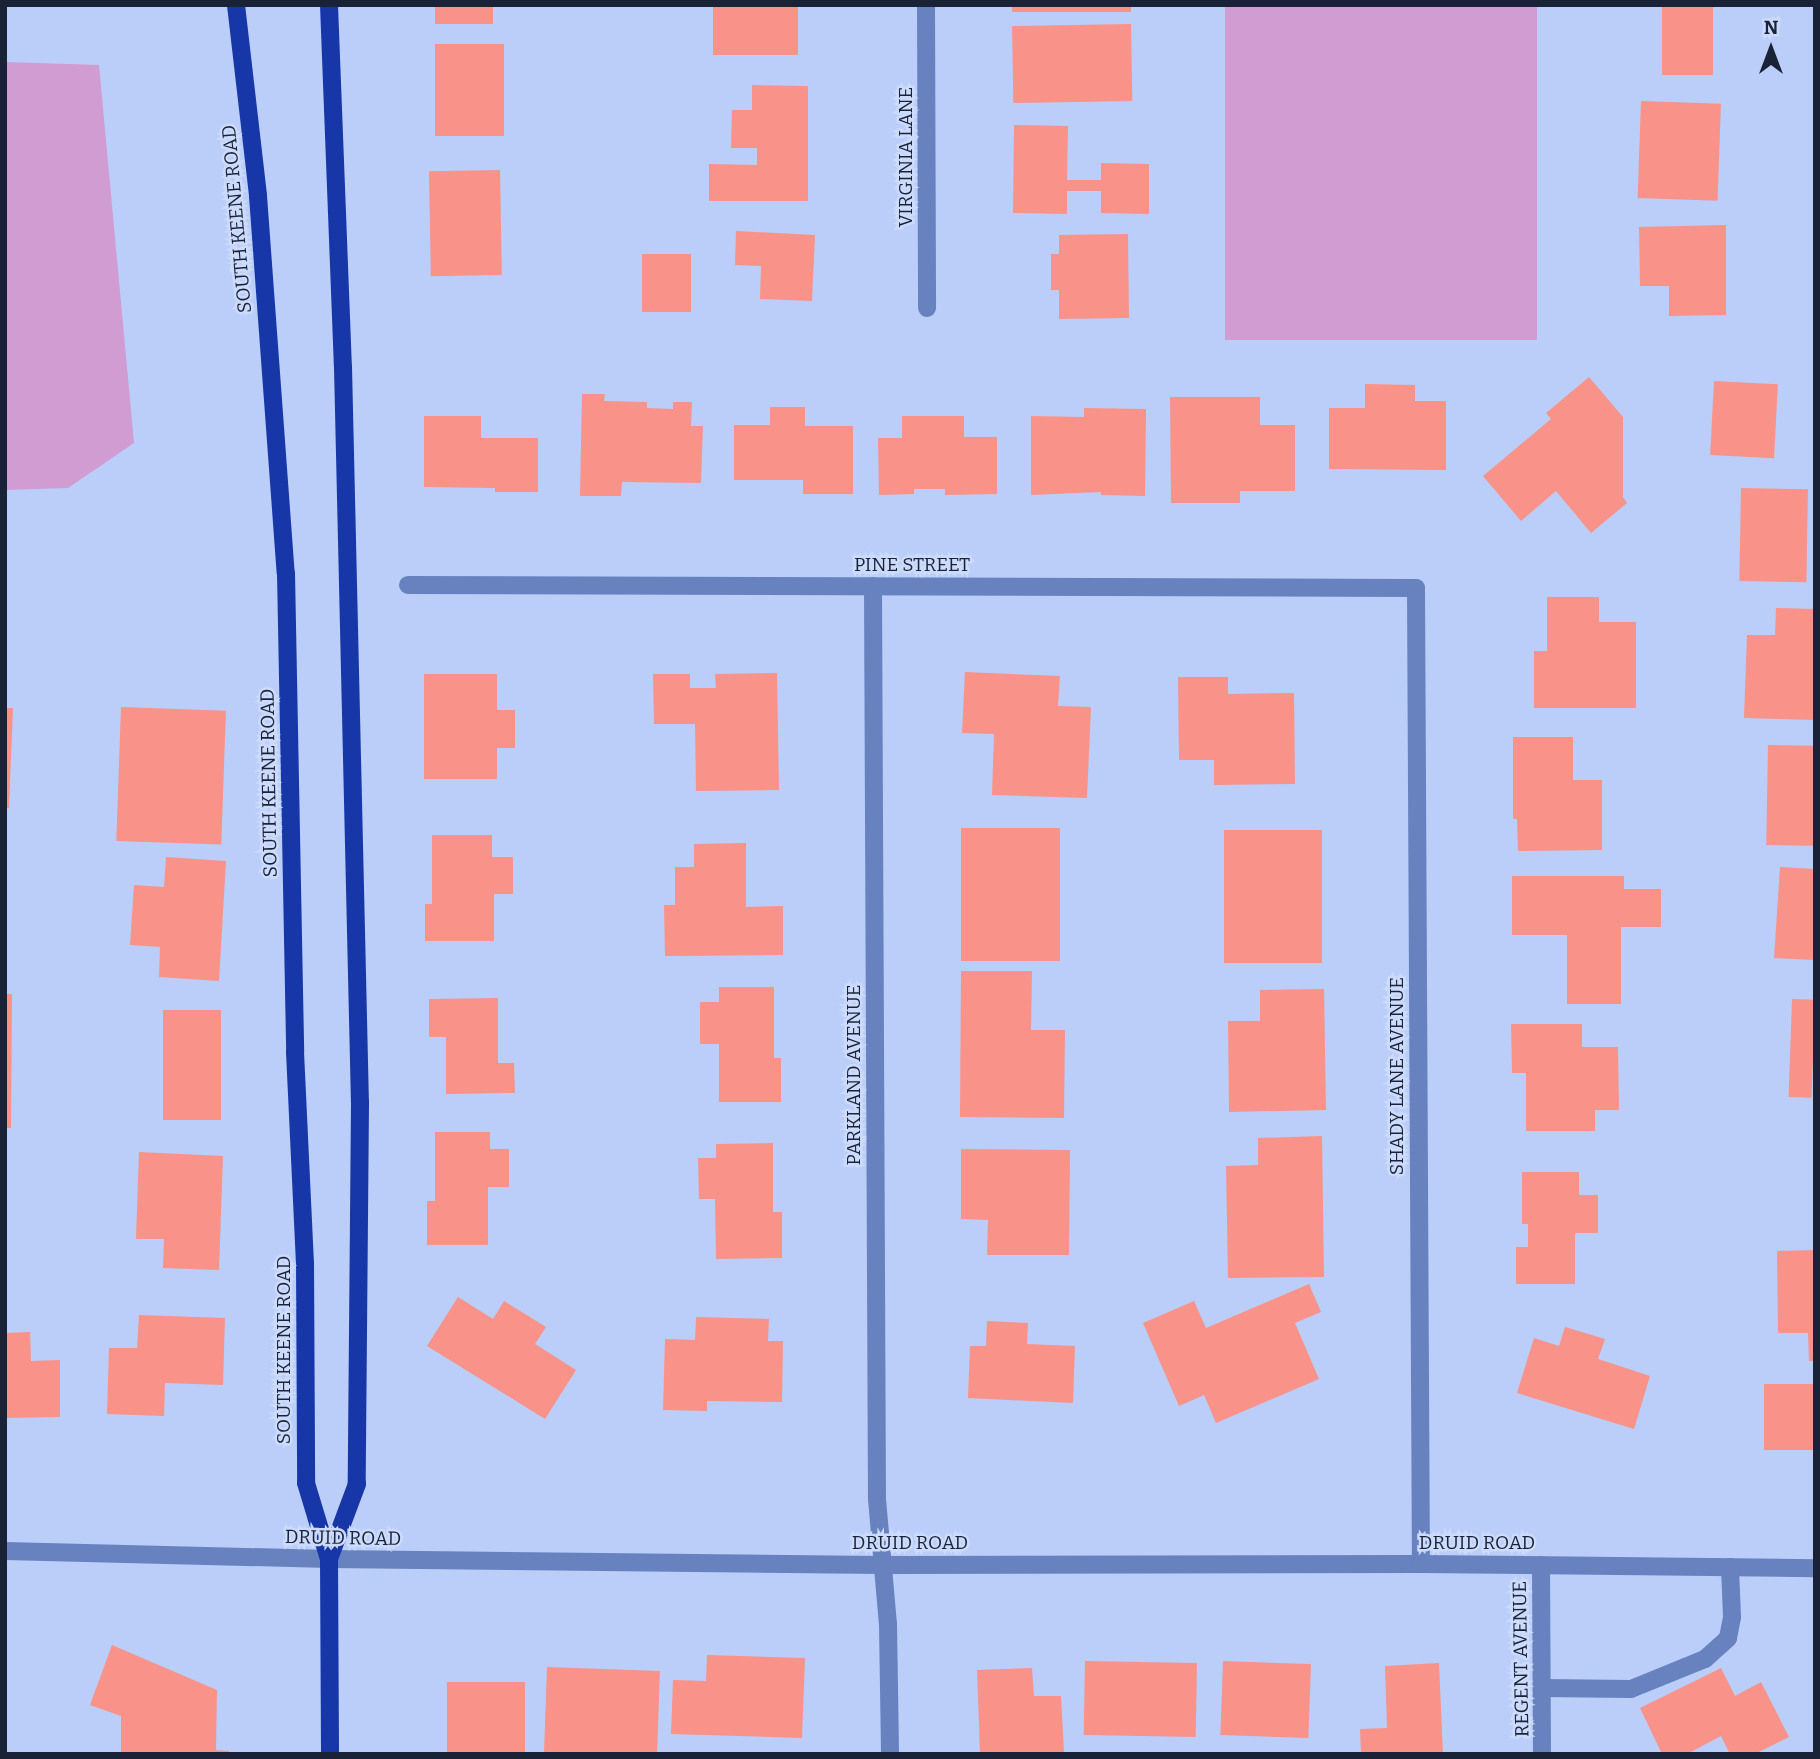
<!DOCTYPE html>
<html>
<head>
<meta charset="utf-8">
<style>
	body { margin:0 }
	#map { position:relative; width:1820px; height:1759px; overflow:hidden; background:#bacef9; font-family:Bitter,serif }
	div>[style] { position:absolute }
	.green>* { inset:0; background:#d09cd2; transform-origin:0 0 }
	.building>* { inset:0; background:#f99289; transform-origin:0 0 }
	.minor>* { height:18px; margin:-9px; padding:0 9px; transform-origin:9px; border-radius:9px; background:#6782bf }
	.major>* { height:18px; margin:-9px; padding:0 9px; transform-origin:9px; border-radius:9px; background:#1737a8 }
	span { translate:-50% -50%; white-space:nowrap; text-align:center; line-height:1.15; -webkit-text-stroke:5px #ccdbfc; paint-order:stroke }
	.street-label { font-size:19px; color:#192236 }
	.frame { position:absolute; inset:0; border:7px solid #192236; pointer-events:none }
	.north { position:absolute; left:1736px; top:14px; width:70px; height:70px; -webkit-text-stroke:5px #ccdbfc; paint-order:stroke; rotate:0deg; font-size:19px; font-weight:700; line-height:28px; text-align:center; color:#192236 }
	.north::after { content:''; display:block; margin:auto; width:24px; height:32px; background:#192236; clip-path:polygon(50% 0,100% 100%,50% 72%,0 100%) }
</style>
</head>
<body>
<div id="map">
	<div class="green">
		<i style="left:1225px;top:5px;width:312px;height:335px"></i>
		<i style="clip-path:polygon(5px 62px,99px 65px,134px 443px,68px 488px,5px 490px)"></i>
	</div>
	<div class="building">
		<i style="left:435px;top:5px;width:58px;height:19px"></i>
		<i style="left:713px;top:5px;width:85px;height:50px"></i>
		<i style="left:1012px;top:5px;width:119px;height:7px"></i>
		<i style="left:1662px;top:5px;width:51px;height:70px"></i>
		<i style="left:1131px;top:24px;width:77px;height:119px;rotate:89deg"></i>
		<i style="left:435px;top:44px;width:69px;height:92px"></i>
		<i style="clip-path:polygon(752px 85px,808px 86px,808px 201px,709px 201px,709px 164px,757px 165px,757px 148px,731px 148px,732px 110px,752px 110px)"></i>
		<i style="left:1641px;top:101px;width:80px;height:97px;rotate:2deg"></i>
		<i style="clip-path:polygon(1014px 125px,1068px 126px,1067px 180px,1101px 180px,1101px 163px,1149px 164px,1149px 214px,1101px 213px,1101px 191px,1067px 191px,1067px 214px,1013px 213px)"></i>
		<i style="left:500px;top:170px;width:105px;height:71px;rotate:89deg"></i>
		<i style="clip-path:polygon(1726px 225px,1726px 315px,1669px 316px,1669px 286px,1640px 286px,1639px 227px)"></i>
		<i style="clip-path:polygon(736px 231px,815px 235px,812px 301px,760px 299px,761px 266px,735px 265px)"></i>
		<i style="clip-path:polygon(1128px 234px,1129px 318px,1059px 319px,1059px 290px,1051px 290px,1051px 254px,1059px 254px,1059px 235px)"></i>
		<i style="left:691px;top:254px;width:58px;height:49px;rotate:90deg"></i>
		<i style="clip-path:polygon(1589px 377px,1623px 417px,1623px 497px,1627px 503px,1591px 533px,1556px 491px,1521px 521px,1483px 476px,1551px 419px,1546px 413px)"></i>
		<i style="left:1714px;top:381px;width:64px;height:74px;rotate:3deg"></i>
		<i style="clip-path:polygon(1365px 384px,1415px 385px,1415px 401px,1446px 401px,1446px 470px,1329px 469px,1329px 408px,1365px 408px)"></i>
		<i style="clip-path:polygon(582px 394px,605px 394px,604px 401px,647px 402px,647px 408px,673px 409px,673px 402px,692px 402px,691px 426px,703px 426px,701px 483px,622px 482px,621px 496px,580px 496px)"></i>
		<i style="clip-path:polygon(1170px 397px,1260px 397px,1260px 425px,1295px 425px,1295px 491px,1240px 491px,1240px 503px,1171px 503px)"></i>
		<i style="clip-path:polygon(770px 407px,805px 407px,805px 426px,853px 426px,853px 494px,803px 494px,803px 480px,734px 480px,734px 425px,770px 425px)"></i>
		<i style="clip-path:polygon(1084px 408px,1146px 409px,1145px 496px,1101px 495px,1101px 492px,1031px 495px,1031px 416px,1084px 417px)"></i>
		<i style="clip-path:polygon(424px 416px,481px 416px,481px 438px,538px 438px,538px 492px,495px 492px,495px 488px,424px 487px)"></i>
		<i style="clip-path:polygon(902px 416px,964px 416px,964px 437px,997px 437px,997px 494px,945px 495px,945px 489px,914px 489px,914px 494px,879px 495px,878px 438px,902px 438px)"></i>
		<i style="left:1741px;top:488px;width:67px;height:93px;rotate:1deg"></i>
		<i style="clip-path:polygon(1547px 597px,1599px 597px,1599px 622px,1636px 622px,1636px 708px,1534px 708px,1534px 651px,1547px 651px)"></i>
		<i style="clip-path:polygon(1776px 608px,1815px 609px,1815px 720px,1744px 718px,1747px 635px,1775px 635px)"></i>
		<i style="clip-path:polygon(965px 672px,1060px 676px,1058px 706px,1091px 707px,1087px 798px,992px 795px,994px 734px,962px 733px)"></i>
		<i style="clip-path:polygon(777px 673px,779px 790px,696px 791px,695px 724px,654px 724px,653px 674px,690px 674px,690px 688px,716px 688px,715px 674px)"></i>
		<i style="clip-path:polygon(424px 674px,497px 674px,497px 710px,515px 710px,515px 748px,497px 748px,497px 779px,424px 779px)"></i>
		<i style="clip-path:polygon(1178px 677px,1228px 677px,1228px 694px,1294px 693px,1295px 784px,1214px 785px,1214px 760px,1179px 760px)"></i>
		<i style="left:121px;top:707px;width:105px;height:134px;rotate:2deg"></i>
		<i style="clip-path:polygon(5px 708px,13px 708px,9px 808px,5px 808px)"></i>
		<i style="clip-path:polygon(1513px 737px,1573px 737px,1573px 780px,1602px 780px,1602px 850px,1518px 851px,1517px 819px,1513px 819px)"></i>
		<i style="left:1768px;top:745px;width:47px;height:100px;rotate:1deg"></i>
		<i style="left:961px;top:828px;width:99px;height:133px"></i>
		<i style="left:1224px;top:830px;width:98px;height:133px"></i>
		<i style="clip-path:polygon(432px 835px,492px 835px,492px 857px,513px 857px,513px 894px,494px 894px,494px 941px,425px 941px,425px 904px,432px 904px)"></i>
		<i style="clip-path:polygon(746px 843px,746px 907px,783px 906px,783px 955px,665px 956px,664px 905px,675px 905px,675px 867px,694px 867px,694px 844px)"></i>
		<i style="clip-path:polygon(166px 857px,226px 861px,219px 981px,159px 977px,160px 947px,130px 945px,134px 885px,164px 887px)"></i>
		<i style="clip-path:polygon(1780px 867px,1815px 869px,1815px 960px,1774px 958px)"></i>
		<i style="clip-path:polygon(1512px 876px,1624px 876px,1624px 889px,1661px 889px,1661px 927px,1621px 927px,1621px 1004px,1567px 1004px,1567px 935px,1512px 935px)"></i>
		<i style="clip-path:polygon(961px 971px,1032px 971px,1031px 1030px,1065px 1030px,1064px 1118px,960px 1117px)"></i>
		<i style="clip-path:polygon(719px 987px,774px 987px,774px 1058px,781px 1058px,781px 1102px,719px 1102px,719px 1044px,700px 1044px,700px 1002px,719px 1002px)"></i>
		<i style="clip-path:polygon(1324px 989px,1326px 1110px,1229px 1112px,1228px 1021px,1260px 1021px,1260px 990px)"></i>
		<i style="clip-path:polygon(5px 994px,12px 994px,11px 1128px,5px 1128px)"></i>
		<i style="clip-path:polygon(498px 998px,498px 1063px,514px 1063px,515px 1093px,446px 1094px,446px 1037px,429px 1037px,429px 999px)"></i>
		<i style="left:1792px;top:999px;width:23px;height:98px;rotate:2deg"></i>
		<i style="left:163px;top:1010px;width:58px;height:110px"></i>
		<i style="clip-path:polygon(1511px 1024px,1582px 1024px,1582px 1047px,1618px 1047px,1619px 1110px,1595px 1110px,1595px 1131px,1526px 1131px,1526px 1073px,1512px 1073px)"></i>
		<i style="clip-path:polygon(435px 1132px,490px 1132px,490px 1149px,509px 1149px,509px 1187px,488px 1187px,488px 1245px,427px 1245px,427px 1201px,435px 1201px)"></i>
		<i style="clip-path:polygon(1322px 1136px,1324px 1277px,1228px 1278px,1226px 1166px,1258px 1165px,1258px 1138px)"></i>
		<i style="clip-path:polygon(773px 1143px,773px 1212px,782px 1212px,782px 1258px,716px 1259px,715px 1199px,699px 1199px,698px 1158px,716px 1158px,716px 1144px)"></i>
		<i style="clip-path:polygon(961px 1149px,1070px 1150px,1069px 1255px,987px 1255px,988px 1220px,961px 1219px)"></i>
		<i style="clip-path:polygon(139px 1152px,223px 1156px,219px 1270px,163px 1268px,164px 1239px,136px 1239px)"></i>
		<i style="clip-path:polygon(1522px 1172px,1579px 1172px,1579px 1195px,1598px 1195px,1598px 1233px,1575px 1233px,1575px 1284px,1516px 1284px,1516px 1247px,1528px 1247px,1528px 1224px,1522px 1224px)"></i>
		<i style="clip-path:polygon(1815px 1250px,1815px 1361px,1809px 1361px,1808px 1333px,1778px 1333px,1777px 1251px)"></i>
		<i style="clip-path:polygon(1309px 1284px,1321px 1312px,1295px 1323px,1319px 1379px,1216px 1423px,1204px 1395px,1179px 1406px,1143px 1323px,1194px 1301px,1206px 1328px)"></i>
		<i style="clip-path:polygon(458px 1297px,493px 1319px,504px 1301px,546px 1327px,535px 1344px,576px 1370px,545px 1419px,427px 1346px)"></i>
		<i style="clip-path:polygon(139px 1315px,225px 1318px,223px 1385px,165px 1383px,164px 1416px,107px 1414px,109px 1348px,137px 1348px)"></i>
		<i style="clip-path:polygon(696px 1317px,769px 1319px,768px 1341px,783px 1341px,782px 1402px,707px 1401px,707px 1411px,663px 1410px,665px 1339px,695px 1340px)"></i>
		<i style="clip-path:polygon(987px 1321px,1028px 1323px,1027px 1344px,1075px 1346px,1073px 1403px,968px 1398px,970px 1346px,986px 1346px)"></i>
		<i style="clip-path:polygon(1565px 1327px,1605px 1339px,1598px 1359px,1650px 1376px,1634px 1429px,1517px 1393px,1534px 1338px,1559px 1346px)"></i>
		<i style="clip-path:polygon(30px 1332px,31px 1361px,60px 1360px,60px 1417px,5px 1418px,5px 1333px)"></i>
		<i style="left:1764px;top:1384px;width:51px;height:66px"></i>
		<i style="clip-path:polygon(112px 1645px,217px 1690px,216px 1750px,229px 1751px,229px 1754px,121px 1754px,121px 1716px,90px 1705px)"></i>
		<i style="clip-path:polygon(707px 1655px,805px 1658px,802px 1738px,671px 1734px,673px 1680px,706px 1681px)"></i>
		<i style="left:1085px;top:1661px;width:112px;height:74px;rotate:1deg"></i>
		<i style="left:1223px;top:1661px;width:88px;height:74px;rotate:2deg"></i>
		<i style="clip-path:polygon(1439px 1663px,1443px 1754px,1361px 1754px,1360px 1729px,1387px 1728px,1385px 1666px)"></i>
		<i style="left:547px;top:1667px;width:113px;height:87px;rotate:2deg"></i>
		<i style="clip-path:polygon(1032px 1668px,1034px 1696px,1061px 1696px,1064px 1752px,980px 1754px,977px 1670px)"></i>
		<i style="clip-path:polygon(1721px 1668px,1735px 1696px,1761px 1682px,1789px 1737px,1755px 1754px,1730px 1754px,1721px 1736px,1687px 1754px,1662px 1754px,1640px 1708px)"></i>
		<i style="left:447px;top:1682px;width:78px;height:72px"></i>
	</div>
	<div class="minor">
		<i style="left:926px;top:5px;width:303px;rotate:89.8deg"></i>
		<i style="left:408px;top:585px;width:1008px;rotate:0.17deg"></i>
		<i style="left:1416px;top:588px;width:976px;rotate:89.71deg"></i>
		<i style="left:873px;top:586px;width:913px;rotate:89.75deg"></i>
		<i style="left:877px;top:1499px;width:125px;rotate:85deg"></i>
		<i style="left:888px;top:1624px;width:130px;rotate:89.1deg"></i>
		<i style="left:5px;top:1551px;width:324px;rotate:1.4deg"></i>
		<i style="left:329px;top:1559px;width:553px;rotate:0.62deg"></i>
		<i style="left:882px;top:1565px;width:539px;rotate:-0.11deg"></i>
		<i style="left:1421px;top:1564px;width:394px;rotate:0.6deg"></i>
		<i style="left:1541px;top:1565px;width:189px;rotate:89.7deg"></i>
		<i style="left:1542px;top:1688px;width:89px;rotate:0.6deg"></i>
		<i style="left:1631px;top:1689px;width:80px;rotate:-22.1deg"></i>
		<i style="left:1705px;top:1659px;width:31px;rotate:-42deg"></i>
		<i style="left:1728px;top:1638px;width:21px;rotate:-79deg"></i>
		<i style="left:1732px;top:1617px;width:50px;rotate:-92.3deg"></i>
	</div>
	<div class="major">
		<i style="left:236px;top:5px;width:192px;rotate:83.4deg"></i>
		<i style="left:258px;top:196px;width:378px;rotate:85.8deg"></i>
		<i style="left:286px;top:573px;width:479px;rotate:88.9deg"></i>
		<i style="left:295px;top:1052px;width:211px;rotate:87.3deg"></i>
		<i style="left:305px;top:1263px;width:220px;rotate:89.7deg"></i>
		<i style="left:306px;top:1483px;width:79px;rotate:73.2deg"></i>
		<i style="left:329px;top:1559px;width:195px;rotate:89.7deg"></i>
		<i style="left:329px;top:5px;width:362px;rotate:87.8deg"></i>
		<i style="left:343px;top:367px;width:736px;rotate:88.68deg"></i>
		<i style="left:360px;top:1103px;width:381px;rotate:90.5deg"></i>
		<i style="left:357px;top:1484px;width:80px;rotate:110.5deg"></i>
	</div>
	<div class="street-label">
		<span style="left:906px;top:157px;rotate:-90deg">VIRGINIA LANE</span>
		<span style="left:237px;top:219px;rotate:-95deg">SOUTH KEENE ROAD</span>
		<span style="left:912px;top:565px">PINE STREET</span>
		<span style="left:269px;top:783px;rotate:-91deg">SOUTH KEENE ROAD</span>
		<span style="left:854px;top:1075px;rotate:-90deg">PARKLAND AVENUE</span>
		<span style="left:1397px;top:1076px;rotate:-90deg">SHADY LANE AVENUE</span>
		<span style="left:284px;top:1350px;rotate:-90deg">SOUTH KEENE ROAD</span>
		<span style="left:343px;top:1538px;rotate:1deg">DRUID ROAD</span>
		<span style="left:910px;top:1543px">DRUID ROAD</span>
		<span style="left:1477px;top:1543px">DRUID ROAD</span>
		<span style="left:1521px;top:1659px;rotate:-91deg">REGENT AVENUE</span>
	</div>
	<div class="frame"></div>
	<div class="north">N</div>
</div>
</body>
</html>
